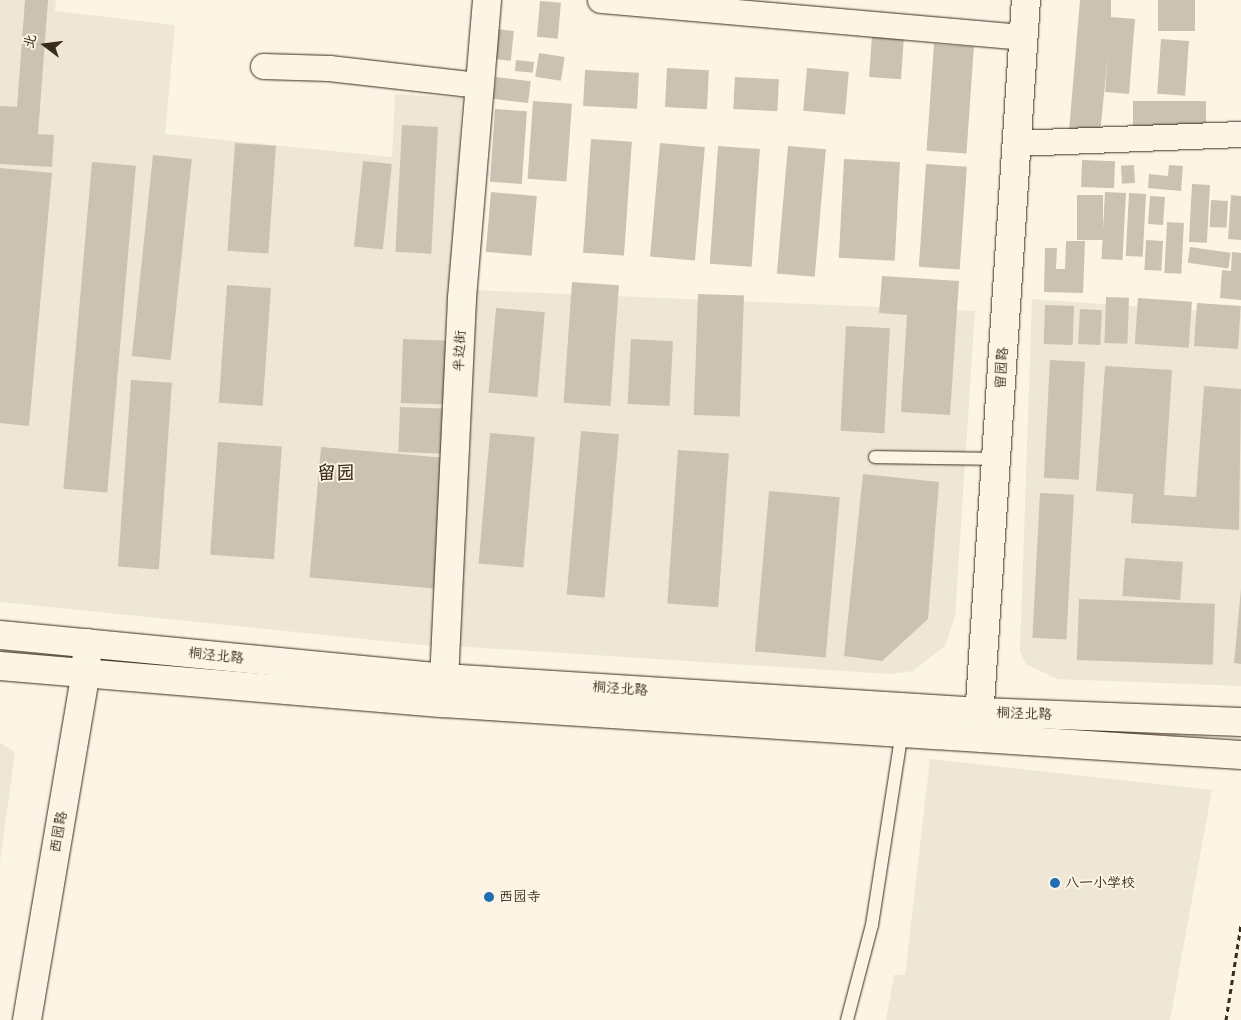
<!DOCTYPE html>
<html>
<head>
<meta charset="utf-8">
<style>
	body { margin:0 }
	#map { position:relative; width:1241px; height:1020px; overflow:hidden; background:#fcf5e5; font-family:Sriracha,"LXGW WenKai TC",sans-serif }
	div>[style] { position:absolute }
	.built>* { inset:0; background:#eee6d6 }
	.building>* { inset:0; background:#ccc2b3; transform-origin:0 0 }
	.path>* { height:3px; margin-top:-1.5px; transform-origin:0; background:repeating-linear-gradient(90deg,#3b2a1e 0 5px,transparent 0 9px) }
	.roads { filter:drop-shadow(0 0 1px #3b2a1e) drop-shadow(0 0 1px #3b2a1e) }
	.lane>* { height:12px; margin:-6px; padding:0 6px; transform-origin:6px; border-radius:6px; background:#fcf5e5 }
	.street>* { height:25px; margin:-12.5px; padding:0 12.5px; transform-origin:12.5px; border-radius:12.5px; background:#fcf5e5 }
	.secondary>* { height:28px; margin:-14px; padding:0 14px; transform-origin:14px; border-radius:14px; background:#fcf5e5 }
	.primary>* { height:28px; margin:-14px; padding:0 14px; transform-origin:14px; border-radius:14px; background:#fcf5e5 }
	.dots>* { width:14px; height:14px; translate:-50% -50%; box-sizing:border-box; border:2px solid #fcf5e5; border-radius:50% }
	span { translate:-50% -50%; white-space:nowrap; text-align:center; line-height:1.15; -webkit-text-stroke:4px #fcf5e5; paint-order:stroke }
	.street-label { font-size:14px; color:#3b2a1e }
	.poi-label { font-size:14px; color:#3b2a1e }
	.left { translate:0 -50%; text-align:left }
	.district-label { font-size:19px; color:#3b2a1e; font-weight:700 }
	.north { position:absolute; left:20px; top:20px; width:50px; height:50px; -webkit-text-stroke:4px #fcf5e5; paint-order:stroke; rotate:285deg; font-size:14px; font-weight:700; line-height:20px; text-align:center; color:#3b2a1e }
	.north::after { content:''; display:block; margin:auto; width:18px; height:22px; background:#3b2a1e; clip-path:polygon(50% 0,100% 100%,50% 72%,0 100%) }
</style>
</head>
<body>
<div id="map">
	<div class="built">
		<i style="clip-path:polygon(0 0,56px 0,55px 11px,175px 25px,165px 134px,392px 157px,395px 94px,462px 98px,432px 646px,0 602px)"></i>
		<i style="clip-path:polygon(473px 290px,975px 311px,955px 616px,945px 646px,913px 671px,890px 674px,452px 646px)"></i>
		<i style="clip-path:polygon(1032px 299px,1241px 314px,1241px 686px,1057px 679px,1026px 664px,1020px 651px)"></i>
		<i style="clip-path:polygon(0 743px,15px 752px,0 862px)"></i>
		<i style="clip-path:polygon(930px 759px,1212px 790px,1170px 1020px,886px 1020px,894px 975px,905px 975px)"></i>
	</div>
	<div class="building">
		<i style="clip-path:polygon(25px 0,48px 0,38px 134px,54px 135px,52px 167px,0 164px,0 106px,17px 107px)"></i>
		<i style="clip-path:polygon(1080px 0,1111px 0,1111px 17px,1135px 19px,1129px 94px,1105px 92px,1108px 54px,1100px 134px,1069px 131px)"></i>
		<i style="left:1158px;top:0;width:37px;height:31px"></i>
		<i style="left:540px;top:1px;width:21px;height:36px;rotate:5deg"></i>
		<i style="left:496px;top:29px;width:18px;height:30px;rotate:6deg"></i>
		<i style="left:872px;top:35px;width:32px;height:42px;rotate:4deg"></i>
		<i style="left:1161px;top:39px;width:28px;height:55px;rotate:4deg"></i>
		<i style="left:934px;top:44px;width:40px;height:107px;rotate:4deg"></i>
		<i style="left:539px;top:53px;width:26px;height:24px;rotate:9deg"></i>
		<i style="left:516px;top:60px;width:18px;height:11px;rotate:6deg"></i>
		<i style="left:667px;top:68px;width:42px;height:39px;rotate:3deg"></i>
		<i style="left:807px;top:68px;width:42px;height:43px;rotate:5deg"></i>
		<i style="left:585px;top:70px;width:54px;height:36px;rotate:3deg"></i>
		<i style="left:496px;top:77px;width:35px;height:22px;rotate:7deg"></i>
		<i style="left:735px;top:77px;width:44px;height:32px;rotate:3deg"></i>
		<i style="left:533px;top:101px;width:39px;height:78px;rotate:4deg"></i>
		<i style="left:1133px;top:101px;width:73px;height:27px"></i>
		<i style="left:495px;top:109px;width:32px;height:73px;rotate:4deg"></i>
		<i style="left:402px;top:125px;width:36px;height:127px;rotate:3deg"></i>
		<i style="left:591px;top:139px;width:41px;height:114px;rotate:4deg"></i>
		<i style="left:235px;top:143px;width:41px;height:108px;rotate:4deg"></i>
		<i style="left:660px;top:143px;width:45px;height:114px;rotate:5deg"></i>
		<i style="left:718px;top:146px;width:42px;height:118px;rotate:4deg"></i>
		<i style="left:788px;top:146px;width:38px;height:128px;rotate:5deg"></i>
		<i style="left:153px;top:155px;width:39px;height:202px;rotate:6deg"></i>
		<i style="left:844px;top:159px;width:56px;height:99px;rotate:3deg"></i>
		<i style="left:1082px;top:160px;width:33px;height:27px;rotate:2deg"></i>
		<i style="left:363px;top:161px;width:29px;height:86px;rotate:6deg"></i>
		<i style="left:92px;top:162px;width:44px;height:328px;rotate:5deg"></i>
		<i style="left:926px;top:164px;width:41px;height:103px;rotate:4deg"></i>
		<i style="left:1134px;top:165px;width:18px;height:13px;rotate:87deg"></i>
		<i style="clip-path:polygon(1169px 165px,1183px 166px,1181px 191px,1148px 188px,1149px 174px,1168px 176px)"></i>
		<i style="clip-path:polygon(0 168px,52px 173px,29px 426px,0 423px)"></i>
		<i style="left:1192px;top:184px;width:18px;height:58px;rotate:3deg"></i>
		<i style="left:491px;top:192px;width:46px;height:60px;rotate:5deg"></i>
		<i style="left:1105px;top:192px;width:21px;height:67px;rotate:3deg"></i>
		<i style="left:1129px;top:193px;width:17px;height:63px;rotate:3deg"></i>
		<i style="left:1077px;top:195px;width:26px;height:45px"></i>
		<i style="clip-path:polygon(1231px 195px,1241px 196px,1241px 240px,1228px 239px)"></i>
		<i style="left:1150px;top:196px;width:15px;height:28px;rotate:4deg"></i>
		<i style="left:1211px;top:200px;width:17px;height:27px;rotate:3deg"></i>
		<i style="left:1167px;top:222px;width:17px;height:51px;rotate:3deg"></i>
		<i style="left:1146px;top:240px;width:17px;height:30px;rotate:3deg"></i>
		<i style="clip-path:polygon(1066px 241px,1085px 241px,1083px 293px,1044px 292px,1045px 248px,1057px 248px,1056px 269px,1065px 269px)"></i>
		<i style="left:1190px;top:247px;width:41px;height:16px;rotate:8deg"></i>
		<i style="clip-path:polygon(1232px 252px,1241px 253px,1241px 300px,1220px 298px,1222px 270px,1231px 271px)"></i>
		<i style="clip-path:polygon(882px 276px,959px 281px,950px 415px,901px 412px,907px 315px,879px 313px)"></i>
		<i style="left:572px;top:282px;width:47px;height:121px;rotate:4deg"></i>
		<i style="left:227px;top:285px;width:44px;height:118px;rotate:4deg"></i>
		<i style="left:698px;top:294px;width:46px;height:121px;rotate:2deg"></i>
		<i style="left:1106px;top:297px;width:23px;height:46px;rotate:2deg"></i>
		<i style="left:1138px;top:298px;width:54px;height:46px;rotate:4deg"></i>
		<i style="left:1197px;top:303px;width:44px;height:43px;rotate:4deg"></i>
		<i style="left:1045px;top:305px;width:29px;height:39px;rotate:2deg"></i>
		<i style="left:496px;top:308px;width:49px;height:85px;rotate:5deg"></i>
		<i style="left:1080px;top:309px;width:22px;height:35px;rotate:3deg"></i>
		<i style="left:846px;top:326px;width:44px;height:105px;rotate:3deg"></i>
		<i style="left:403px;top:339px;width:47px;height:64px;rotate:2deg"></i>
		<i style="left:631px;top:339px;width:42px;height:65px;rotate:3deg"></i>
		<i style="left:1050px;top:360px;width:35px;height:118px;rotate:3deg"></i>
		<i style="clip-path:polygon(1105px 366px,1172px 370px,1164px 495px,1196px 497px,1204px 386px,1241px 389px,1239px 530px,1131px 523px,1133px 494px,1096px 491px)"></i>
		<i style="left:131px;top:380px;width:41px;height:187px;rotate:4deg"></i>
		<i style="left:400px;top:407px;width:49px;height:45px;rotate:2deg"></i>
		<i style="left:581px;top:431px;width:38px;height:164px;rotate:5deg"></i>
		<i style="left:490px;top:433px;width:45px;height:131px;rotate:5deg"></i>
		<i style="left:218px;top:442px;width:64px;height:113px;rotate:4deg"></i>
		<i style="left:321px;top:447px;width:128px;height:131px;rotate:5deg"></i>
		<i style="left:678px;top:450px;width:51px;height:154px;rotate:4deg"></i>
		<i style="clip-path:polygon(863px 474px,939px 482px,928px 619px,882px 661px,844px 656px)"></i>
		<i style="left:769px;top:491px;width:71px;height:161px;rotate:5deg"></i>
		<i style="left:1040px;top:493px;width:34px;height:145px;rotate:3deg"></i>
		<i style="left:1125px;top:558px;width:58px;height:38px;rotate:4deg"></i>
		<i style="clip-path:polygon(1241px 589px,1241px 664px,1234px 663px)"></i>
		<i style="left:1079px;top:599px;width:136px;height:61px;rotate:2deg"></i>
	</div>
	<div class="path">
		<i style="left:1226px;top:1020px;width:97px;rotate:-81.1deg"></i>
	</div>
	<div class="roads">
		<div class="lane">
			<i style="left:875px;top:457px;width:121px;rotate:0.9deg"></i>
			<i style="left:847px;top:1020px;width:98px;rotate:-75.3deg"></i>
			<i style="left:872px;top:925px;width:195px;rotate:-81.2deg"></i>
		</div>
		<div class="street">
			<i style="left:600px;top:0;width:425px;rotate:5deg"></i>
			<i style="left:263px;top:66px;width:66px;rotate:1.7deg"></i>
			<i style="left:329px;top:68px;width:151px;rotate:6.5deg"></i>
			<i style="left:1016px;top:143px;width:225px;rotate:-2.3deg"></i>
		</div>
		<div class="secondary">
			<i style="left:443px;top:702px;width:404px;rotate:-87.3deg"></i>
			<i style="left:462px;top:298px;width:299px;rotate:-85.2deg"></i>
			<i style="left:978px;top:734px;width:736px;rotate:-86.26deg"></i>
			<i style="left:27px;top:1020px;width:353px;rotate:-80.4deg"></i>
			<i style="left:86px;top:672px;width:29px;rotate:-88deg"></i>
		</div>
		<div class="primary">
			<i style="left:0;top:635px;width:446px;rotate:5.5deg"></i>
			<i style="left:444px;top:678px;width:537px;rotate:3.63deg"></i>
			<i style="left:980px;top:712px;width:261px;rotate:2.2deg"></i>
			<i style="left:0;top:666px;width:445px;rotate:4.8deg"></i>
			<i style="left:443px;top:703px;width:800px;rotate:3.73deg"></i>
		</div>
	</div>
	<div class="dots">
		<i style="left:1055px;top:883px;background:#1f6fb2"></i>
		<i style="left:489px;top:897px;background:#1f6fb2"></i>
	</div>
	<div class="street-label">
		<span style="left:460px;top:351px;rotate:-87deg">半边街</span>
		<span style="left:1002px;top:368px;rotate:-86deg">留园路</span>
		<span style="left:216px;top:656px;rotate:6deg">桐泾北路</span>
		<span style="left:620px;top:689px;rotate:4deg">桐泾北路</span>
		<span style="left:1024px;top:714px;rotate:2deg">桐泾北路</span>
		<span style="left:59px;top:832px;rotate:-80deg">西园路</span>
	</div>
	<div class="poi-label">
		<span class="left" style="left:1065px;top:883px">八一小学校</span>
		<span class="left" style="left:499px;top:897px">西园寺</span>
	</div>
	<div class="district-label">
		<span style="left:336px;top:473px">留园</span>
	</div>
	<div class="north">北</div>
</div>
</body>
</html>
